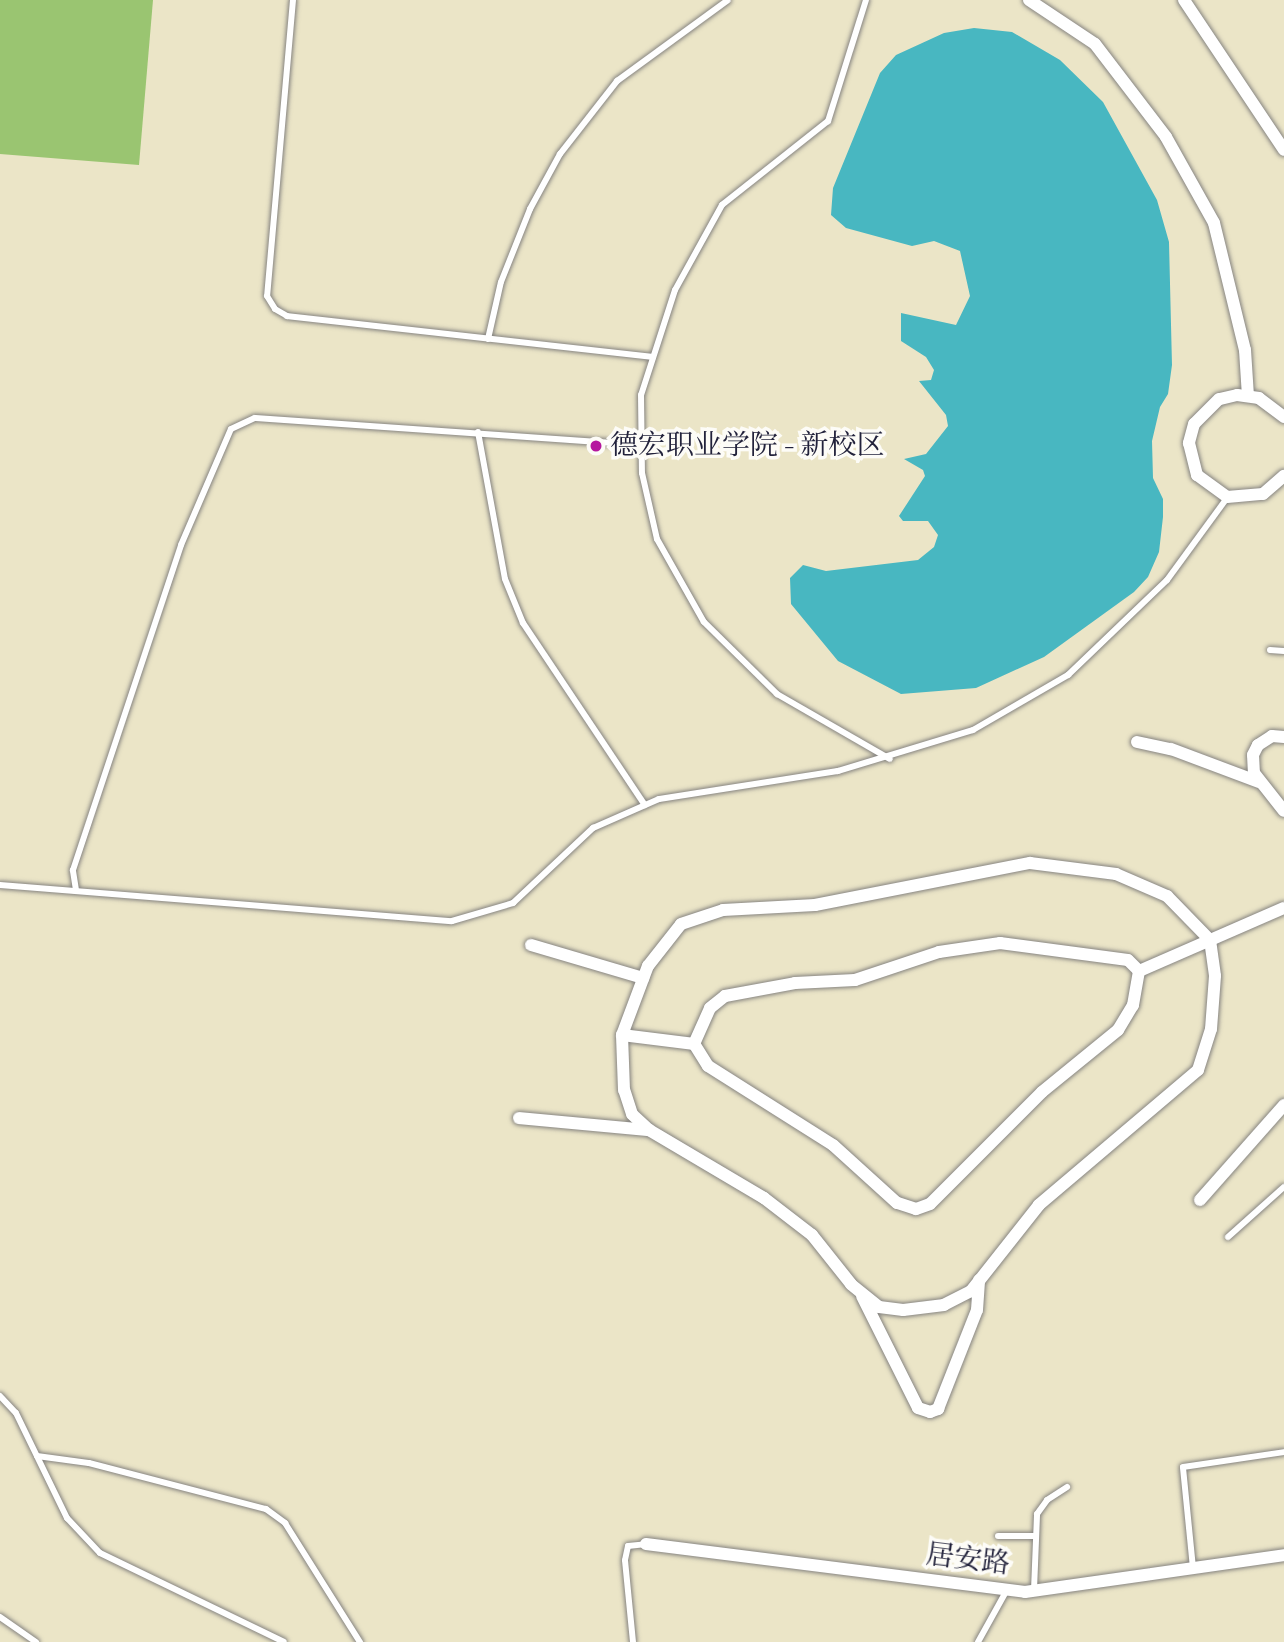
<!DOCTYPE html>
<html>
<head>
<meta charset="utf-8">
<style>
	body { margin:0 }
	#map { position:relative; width:1284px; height:1642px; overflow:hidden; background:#ebe5c7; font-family:"Libre Bodoni","Noto Serif SC",serif }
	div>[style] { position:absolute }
	.green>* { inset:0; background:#9ac571 }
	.water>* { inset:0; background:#48b7c1 }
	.roads { filter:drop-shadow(0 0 2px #868481) drop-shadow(0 0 2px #868481) }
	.service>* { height:6px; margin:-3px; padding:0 3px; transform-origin:3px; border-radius:3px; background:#fff }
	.minor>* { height:12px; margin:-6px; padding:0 6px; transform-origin:6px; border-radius:6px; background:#fff }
	.dots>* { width:19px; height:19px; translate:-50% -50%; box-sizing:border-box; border:4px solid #fdfcf7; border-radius:50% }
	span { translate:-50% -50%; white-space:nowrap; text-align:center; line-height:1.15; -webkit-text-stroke:7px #fdfcf7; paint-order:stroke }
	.poi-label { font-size:28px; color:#22223b }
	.left { translate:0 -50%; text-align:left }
	.street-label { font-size:28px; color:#22223b }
</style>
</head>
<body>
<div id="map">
	<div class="green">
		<i style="clip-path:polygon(0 0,153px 0,139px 165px,0 154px)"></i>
	</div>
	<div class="water">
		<i style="clip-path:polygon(974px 28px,1012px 32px,1060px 60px,1103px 102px,1157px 200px,1169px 242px,1172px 365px,1168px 394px,1160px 407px,1152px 441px,1153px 478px,1163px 499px,1163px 517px,1159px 552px,1148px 577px,1134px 592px,1044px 657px,976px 688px,901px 694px,838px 661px,791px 604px,790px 578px,803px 565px,826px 571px,918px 560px,934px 547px,938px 535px,928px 521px,903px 521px,899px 516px,925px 476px,923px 470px,904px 459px,926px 454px,948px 426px,946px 415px,919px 381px,931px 380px,934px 370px,926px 357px,901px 341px,901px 313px,956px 325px,970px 296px,960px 251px,934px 241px,912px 246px,846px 228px,831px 215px,833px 188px,880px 73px,896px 55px,944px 33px)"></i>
	</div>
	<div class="roads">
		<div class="service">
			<i style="left:293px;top:0;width:297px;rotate:95deg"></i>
			<i style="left:267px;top:296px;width:15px;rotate:58deg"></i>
			<i style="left:275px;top:309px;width:14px;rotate:30deg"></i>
			<i style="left:287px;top:316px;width:368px;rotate:6.4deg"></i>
			<i style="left:866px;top:0;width:127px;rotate:107.4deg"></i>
			<i style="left:828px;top:121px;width:135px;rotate:141.6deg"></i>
			<i style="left:722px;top:205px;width:97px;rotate:118.9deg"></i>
			<i style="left:675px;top:290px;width:110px;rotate:107.9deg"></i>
			<i style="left:641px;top:395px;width:78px;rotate:89.3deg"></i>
			<i style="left:642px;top:473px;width:68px;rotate:77.2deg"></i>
			<i style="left:657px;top:539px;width:95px;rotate:60.5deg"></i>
			<i style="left:704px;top:622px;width:103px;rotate:44.6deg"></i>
			<i style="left:777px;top:694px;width:130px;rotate:29.9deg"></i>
			<i style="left:488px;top:339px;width:58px;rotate:-77.2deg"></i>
			<i style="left:501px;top:282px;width:79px;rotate:-68.3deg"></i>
			<i style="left:530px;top:209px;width:63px;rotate:-61.4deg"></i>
			<i style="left:560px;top:154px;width:93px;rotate:-52deg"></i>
			<i style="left:617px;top:81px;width:137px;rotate:-36.1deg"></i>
			<i style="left:478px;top:432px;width:149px;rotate:79.6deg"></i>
			<i style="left:505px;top:579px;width:48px;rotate:67.8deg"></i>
			<i style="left:523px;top:623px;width:219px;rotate:56.2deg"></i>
			<i style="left:1270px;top:650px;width:14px;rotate:4deg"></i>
			<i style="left:0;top:885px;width:453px;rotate:4.6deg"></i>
			<i style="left:452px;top:921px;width:64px;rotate:-16.4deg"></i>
			<i style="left:513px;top:903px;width:110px;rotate:-43.2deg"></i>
			<i style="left:593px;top:828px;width:72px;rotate:-23.7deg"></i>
			<i style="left:659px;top:799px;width:181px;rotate:-8.9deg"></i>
			<i style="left:838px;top:771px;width:141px;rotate:-16.9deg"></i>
			<i style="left:973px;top:730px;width:110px;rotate:-30.1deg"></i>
			<i style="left:1068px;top:675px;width:137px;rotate:-43.8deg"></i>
			<i style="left:1167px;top:580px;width:102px;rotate:-53.8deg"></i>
			<i style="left:76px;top:890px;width:20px;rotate:-99deg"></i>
			<i style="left:73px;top:870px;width:342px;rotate:-71.6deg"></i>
			<i style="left:181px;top:545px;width:126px;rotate:-66.7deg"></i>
			<i style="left:231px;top:429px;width:26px;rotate:-25deg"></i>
			<i style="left:255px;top:418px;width:388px;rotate:4deg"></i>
			<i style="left:1228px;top:1237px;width:75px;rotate:-41.8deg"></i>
			<i style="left:0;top:1396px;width:23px;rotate:47deg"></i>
			<i style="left:16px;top:1413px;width:117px;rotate:64.1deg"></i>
			<i style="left:67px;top:1518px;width:48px;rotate:46.7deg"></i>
			<i style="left:100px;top:1553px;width:204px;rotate:25.8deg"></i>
			<i style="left:37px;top:1456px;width:52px;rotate:7.7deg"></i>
			<i style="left:89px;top:1463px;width:183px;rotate:14.6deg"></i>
			<i style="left:266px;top:1509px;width:24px;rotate:36deg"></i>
			<i style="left:285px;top:1523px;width:141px;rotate:57.8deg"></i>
			<i style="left:998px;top:1536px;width:38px"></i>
			<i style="left:1193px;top:1568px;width:101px;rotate:-95.7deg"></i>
			<i style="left:1183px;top:1467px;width:102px;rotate:-8.4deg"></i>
			<i style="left:1034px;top:1590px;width:76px;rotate:-87.7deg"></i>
			<i style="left:1037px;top:1514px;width:17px;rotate:-54deg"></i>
			<i style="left:1047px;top:1500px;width:24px;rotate:-33deg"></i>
			<i style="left:0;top:1617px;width:44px;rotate:34.8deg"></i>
			<i style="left:633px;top:1642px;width:82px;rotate:-95.6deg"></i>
			<i style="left:625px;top:1560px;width:14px;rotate:-78deg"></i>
			<i style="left:628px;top:1546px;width:18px;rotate:-6deg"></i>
			<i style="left:978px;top:1642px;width:60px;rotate:-60.9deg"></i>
		</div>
		<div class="minor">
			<i style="left:1029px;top:0;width:79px;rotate:33.7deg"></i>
			<i style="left:1095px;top:44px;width:117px;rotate:52.6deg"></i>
			<i style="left:1166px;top:137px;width:98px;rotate:60.8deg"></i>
			<i style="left:1214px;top:223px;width:131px;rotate:76.3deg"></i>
			<i style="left:1245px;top:350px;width:46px;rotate:86.3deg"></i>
			<i style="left:1184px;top:0;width:180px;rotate:56.3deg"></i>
			<i style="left:1284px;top:417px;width:31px;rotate:-143deg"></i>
			<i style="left:1259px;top:398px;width:22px;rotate:-172deg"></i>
			<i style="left:1237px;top:395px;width:18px;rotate:167deg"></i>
			<i style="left:1219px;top:399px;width:35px;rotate:135deg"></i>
			<i style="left:1194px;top:424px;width:20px;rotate:105deg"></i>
			<i style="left:1189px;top:443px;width:33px;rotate:76deg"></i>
			<i style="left:1197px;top:475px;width:37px;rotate:36deg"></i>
			<i style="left:1227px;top:497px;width:36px;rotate:-5deg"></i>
			<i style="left:1263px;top:494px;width:28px;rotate:-41deg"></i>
			<i style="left:1284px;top:737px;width:12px;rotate:-175deg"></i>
			<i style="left:1272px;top:736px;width:17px;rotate:147deg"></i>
			<i style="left:1258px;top:745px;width:11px;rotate:117deg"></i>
			<i style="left:1253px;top:755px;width:18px;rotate:87deg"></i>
			<i style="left:1254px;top:773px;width:48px;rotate:51.7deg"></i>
			<i style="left:1137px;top:742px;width:35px;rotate:12deg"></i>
			<i style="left:1171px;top:749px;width:94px;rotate:20.6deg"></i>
			<i style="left:1030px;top:863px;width:87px;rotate:7.3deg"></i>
			<i style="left:1116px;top:874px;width:56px;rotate:23.3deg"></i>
			<i style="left:1167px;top:896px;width:62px;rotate:45.7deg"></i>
			<i style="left:1210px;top:940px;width:36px;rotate:82deg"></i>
			<i style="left:1215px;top:976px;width:53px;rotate:94.3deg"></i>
			<i style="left:1211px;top:1029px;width:43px;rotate:107.6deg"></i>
			<i style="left:1198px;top:1070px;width:209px;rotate:139.7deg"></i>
			<i style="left:1039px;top:1205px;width:110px;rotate:128.3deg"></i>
			<i style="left:971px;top:1291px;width:30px;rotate:153deg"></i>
			<i style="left:944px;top:1305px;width:41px;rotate:173deg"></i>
			<i style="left:903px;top:1310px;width:24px;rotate:-173deg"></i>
			<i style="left:879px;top:1307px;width:36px;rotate:-141deg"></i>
			<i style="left:851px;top:1284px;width:63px;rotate:-128.5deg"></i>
			<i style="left:812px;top:1235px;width:61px;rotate:-142.4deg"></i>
			<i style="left:764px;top:1198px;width:134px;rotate:-149.4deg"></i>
			<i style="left:649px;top:1130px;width:23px;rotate:-137deg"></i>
			<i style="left:632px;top:1114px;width:25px;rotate:-108deg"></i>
			<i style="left:624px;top:1090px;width:55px;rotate:-92.1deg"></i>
			<i style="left:622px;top:1035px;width:74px;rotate:-69.4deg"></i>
			<i style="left:648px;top:966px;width:53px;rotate:-51.8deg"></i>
			<i style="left:681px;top:924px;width:44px;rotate:-18.4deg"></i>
			<i style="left:723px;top:910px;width:92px;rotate:-3.1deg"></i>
			<i style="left:815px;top:905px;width:219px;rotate:-11.1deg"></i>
			<i style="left:1000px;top:943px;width:129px;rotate:7.6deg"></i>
			<i style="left:1128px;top:960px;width:16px;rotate:45deg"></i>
			<i style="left:1139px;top:971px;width:35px;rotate:100deg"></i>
			<i style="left:1133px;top:1005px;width:29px;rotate:121deg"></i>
			<i style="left:1118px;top:1030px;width:98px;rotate:140.8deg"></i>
			<i style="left:1042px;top:1092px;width:158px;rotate:135deg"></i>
			<i style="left:930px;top:1204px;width:15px;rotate:160deg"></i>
			<i style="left:916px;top:1209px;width:20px;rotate:-162deg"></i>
			<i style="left:897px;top:1203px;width:86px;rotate:-137.8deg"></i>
			<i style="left:833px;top:1145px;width:148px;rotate:-147.7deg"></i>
			<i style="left:708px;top:1066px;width:26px;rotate:-122deg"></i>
			<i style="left:694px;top:1044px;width:39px;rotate:-66deg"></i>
			<i style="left:710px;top:1008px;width:19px;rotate:-39deg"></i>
			<i style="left:725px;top:996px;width:71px;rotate:-10.5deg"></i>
			<i style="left:795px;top:983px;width:60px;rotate:-2.9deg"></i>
			<i style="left:855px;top:980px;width:89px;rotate:-18.4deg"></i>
			<i style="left:939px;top:952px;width:62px;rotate:-8.4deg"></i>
			<i style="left:531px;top:945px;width:117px;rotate:16.4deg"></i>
			<i style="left:1139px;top:971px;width:158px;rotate:-23.5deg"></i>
			<i style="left:622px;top:1035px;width:73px;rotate:7.1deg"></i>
			<i style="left:519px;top:1118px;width:131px;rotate:5.3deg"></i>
			<i style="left:1200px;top:1200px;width:127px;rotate:-48.5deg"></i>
			<i style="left:862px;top:1296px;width:125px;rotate:63.4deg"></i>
			<i style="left:918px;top:1408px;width:13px;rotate:18deg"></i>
			<i style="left:930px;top:1412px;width:9px;rotate:-21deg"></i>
			<i style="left:938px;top:1409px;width:106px;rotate:-68.5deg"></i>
			<i style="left:977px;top:1310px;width:30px;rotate:-86deg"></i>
			<i style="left:646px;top:1544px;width:382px;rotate:7.2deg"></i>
			<i style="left:1025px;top:1592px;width:262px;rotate:-8.1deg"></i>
		</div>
	</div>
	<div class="dots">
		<i style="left:596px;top:446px;background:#b5179e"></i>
	</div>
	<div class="poi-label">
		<span class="left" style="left:610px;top:446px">德宏职业学院 - 新校区</span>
	</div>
	<div class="street-label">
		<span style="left:968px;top:1560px;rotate:7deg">居安路</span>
	</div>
</div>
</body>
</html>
